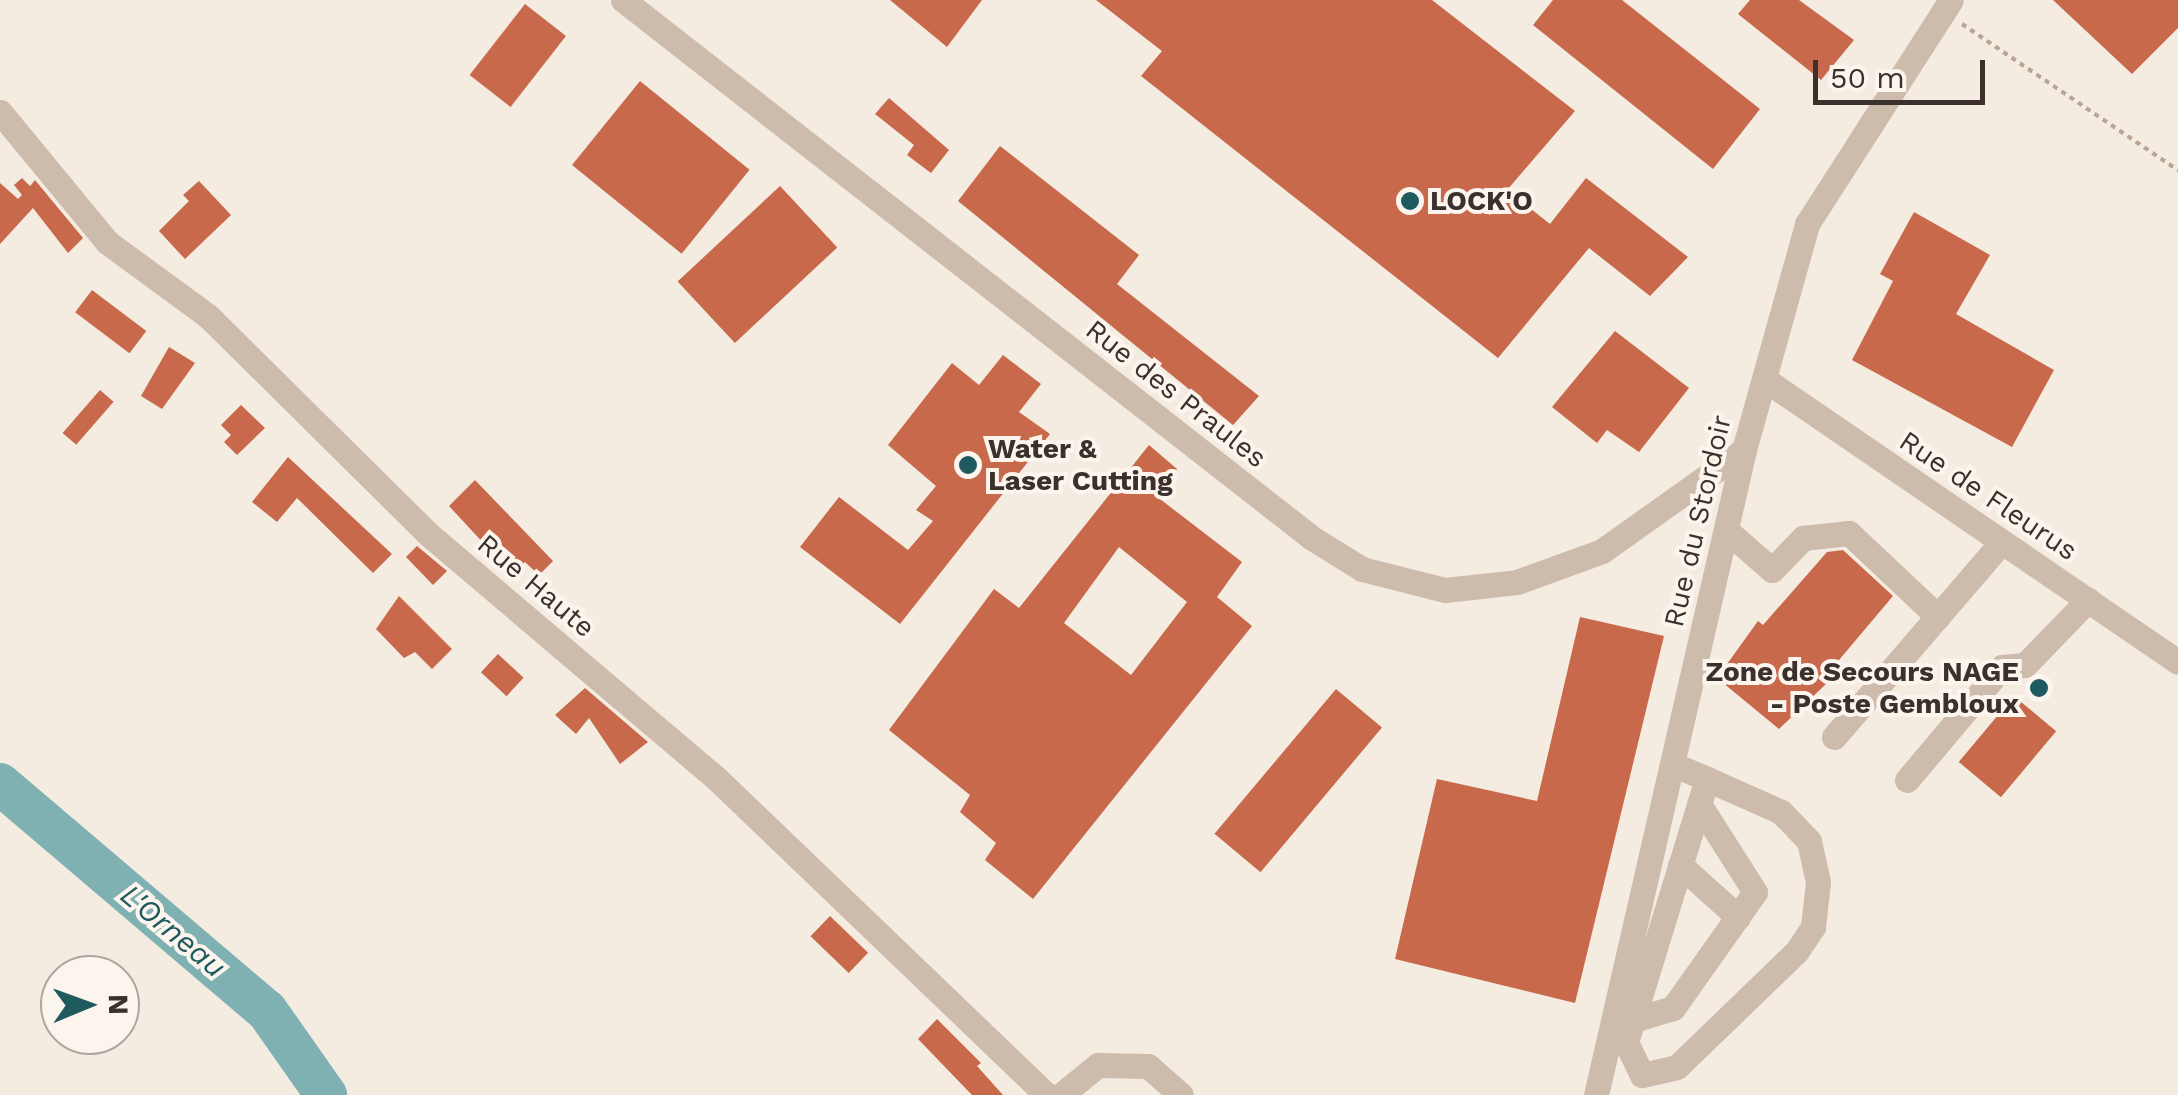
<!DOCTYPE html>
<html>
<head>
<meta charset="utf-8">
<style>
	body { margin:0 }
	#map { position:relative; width:2178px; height:1095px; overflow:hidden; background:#f4ebe1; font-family:"Work Sans",sans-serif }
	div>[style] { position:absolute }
	.river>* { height:42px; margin:-21px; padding:0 21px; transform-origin:21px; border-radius:21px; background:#7fb0b2 }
	.building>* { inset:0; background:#c8694b; transform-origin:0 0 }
	.path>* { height:4px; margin-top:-2px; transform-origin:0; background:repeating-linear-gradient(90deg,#b9a596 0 5px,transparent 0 10px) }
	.minor>* { height:25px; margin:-12.5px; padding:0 12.5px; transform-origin:12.5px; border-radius:12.5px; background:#cdbbac }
	.dots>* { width:28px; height:28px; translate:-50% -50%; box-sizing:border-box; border:5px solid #fbf5ee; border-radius:50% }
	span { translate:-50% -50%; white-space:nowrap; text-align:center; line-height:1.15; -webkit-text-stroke:8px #fbf5ee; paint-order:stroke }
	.poi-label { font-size:28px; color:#3b302b; font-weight:700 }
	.left { translate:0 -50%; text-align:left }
	.right { translate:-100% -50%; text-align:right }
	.street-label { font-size:28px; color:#3b302b }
	.water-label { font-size:30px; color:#1f5a5e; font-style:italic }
	.north { position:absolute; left:40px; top:955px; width:100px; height:100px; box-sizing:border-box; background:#fbf5ee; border:2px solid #aea6a0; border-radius:50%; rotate:89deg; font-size:28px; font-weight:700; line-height:40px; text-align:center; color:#3b302b }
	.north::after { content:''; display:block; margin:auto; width:35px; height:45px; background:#1f5a5e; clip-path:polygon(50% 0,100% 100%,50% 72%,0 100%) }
	.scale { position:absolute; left:1813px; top:60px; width:172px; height:45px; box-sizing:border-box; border:5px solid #3b302b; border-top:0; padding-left:12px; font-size:30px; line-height:35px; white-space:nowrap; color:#3b302b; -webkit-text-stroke:8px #fbf5ee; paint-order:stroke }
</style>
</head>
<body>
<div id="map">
	<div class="river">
		<i style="left:0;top:784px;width:350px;rotate:40.4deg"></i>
		<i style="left:267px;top:1011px;width:103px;rotate:54.9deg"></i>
	</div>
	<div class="building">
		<i style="clip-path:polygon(890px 0,982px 0,947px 47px)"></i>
		<i style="clip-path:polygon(1096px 0,1432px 0,1575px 111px,1507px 190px,1550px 224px,1586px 178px,1688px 257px,1650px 296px,1589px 248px,1498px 358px,1141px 76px,1162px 51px)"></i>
		<i style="clip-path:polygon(1553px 0,1622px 0,1760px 109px,1713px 169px,1533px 25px)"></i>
		<i style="clip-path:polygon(1750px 0,1799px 0,1854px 40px,1821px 80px,1738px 14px)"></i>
		<i style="clip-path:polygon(2053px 0,2178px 0,2178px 28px,2132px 74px)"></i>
		<i style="left:525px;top:4px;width:52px;height:90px;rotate:38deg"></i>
		<i style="left:640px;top:81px;width:141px;height:108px;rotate:39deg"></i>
		<i style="clip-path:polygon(889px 98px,949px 150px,931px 173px,907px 155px,914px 145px,875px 114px)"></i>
		<i style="clip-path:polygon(1000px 146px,1139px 255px,1117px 284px,1259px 396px,1233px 425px,958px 201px)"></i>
		<i style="clip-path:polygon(22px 178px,30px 186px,35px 180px,83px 238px,68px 253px,33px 208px,0 244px,0 183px,18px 199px,22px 195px,14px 185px)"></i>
		<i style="clip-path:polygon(199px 181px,231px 215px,185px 259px,159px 231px,189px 201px,183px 195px)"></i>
		<i style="left:780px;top:186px;width:84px;height:140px;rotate:47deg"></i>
		<i style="clip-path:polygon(1914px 212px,1990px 255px,1956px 314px,2054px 370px,2012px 447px,1852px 360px,1893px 281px,1880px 274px)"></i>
		<i style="left:92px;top:290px;width:68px;height:28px;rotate:37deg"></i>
		<i style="clip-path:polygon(1615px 331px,1689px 388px,1639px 452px,1607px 430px,1597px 443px,1552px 407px)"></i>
		<i style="clip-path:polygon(169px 347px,195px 363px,162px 409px,141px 396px)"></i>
		<i style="clip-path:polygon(1003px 355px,1041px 384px,1019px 412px,1050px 434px,900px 624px,800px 547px,839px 497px,908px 550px,933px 521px,916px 510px,936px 486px,888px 445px,952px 363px,979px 385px)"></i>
		<i style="left:100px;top:390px;width:18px;height:57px;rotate:41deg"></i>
		<i style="clip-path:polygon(241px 405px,265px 428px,237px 455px,224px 442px,231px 435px,221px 425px)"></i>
		<i style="clip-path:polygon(evenodd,1149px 445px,1177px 469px,1156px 496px,1242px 562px,1217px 597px,1252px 626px,1033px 899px,985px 860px,996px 843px,960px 812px,970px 795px,889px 730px,994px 589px,1019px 608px,1149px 445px,1119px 547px,1187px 602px,1131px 675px,1064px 623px,1119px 547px)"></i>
		<i style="clip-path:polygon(288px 457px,392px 554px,373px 573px,297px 498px,277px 522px,252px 502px)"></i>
		<i style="clip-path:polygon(475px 480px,553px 561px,539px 575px,525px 562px,512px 574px,449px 506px)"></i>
		<i style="clip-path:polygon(417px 546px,447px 571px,433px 585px,406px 557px)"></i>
		<i style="clip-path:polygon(1843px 550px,1893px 596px,1823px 679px,1827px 683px,1779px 729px,1717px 678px,1758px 621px,1763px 625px,1827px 552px)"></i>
		<i style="clip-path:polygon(399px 596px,452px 649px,432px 669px,415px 652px,404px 658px,376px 629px)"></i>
		<i style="clip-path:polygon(1580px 617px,1664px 636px,1575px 1003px,1395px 959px,1437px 779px,1537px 801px)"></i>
		<i style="left:498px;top:654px;width:35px;height:25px;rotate:43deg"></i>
		<i style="clip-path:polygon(585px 688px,648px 742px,620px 764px,589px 718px,576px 734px,555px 715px)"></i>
		<i style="left:1336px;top:689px;width:60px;height:189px;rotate:40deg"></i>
		<i style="left:2014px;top:696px;width:55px;height:86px;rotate:40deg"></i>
		<i style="left:830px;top:916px;width:53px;height:28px;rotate:44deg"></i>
		<i style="clip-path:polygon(937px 1019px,981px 1063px,977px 1066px,1003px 1095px,972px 1095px,918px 1039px)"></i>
	</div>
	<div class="path">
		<i style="left:1962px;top:24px;width:261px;rotate:34.1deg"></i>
	</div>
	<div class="minor">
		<i style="left:623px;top:0;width:874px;rotate:37.98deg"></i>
		<i style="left:1312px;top:538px;width:59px;rotate:31.8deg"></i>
		<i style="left:1362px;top:569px;width:86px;rotate:14.2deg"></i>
		<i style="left:1445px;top:590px;width:72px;rotate:-6.3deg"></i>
		<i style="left:1517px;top:582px;width:90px;rotate:-20deg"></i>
		<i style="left:1602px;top:551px;width:174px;rotate:-35.4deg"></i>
		<i style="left:0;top:112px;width:168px;rotate:50.5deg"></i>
		<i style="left:107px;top:242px;width:125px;rotate:36.2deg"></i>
		<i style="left:208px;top:316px;width:308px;rotate:44.7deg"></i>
		<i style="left:427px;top:533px;width:380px;rotate:40.3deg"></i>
		<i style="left:717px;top:779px;width:456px;rotate:43.8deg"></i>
		<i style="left:1764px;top:379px;width:501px;rotate:34.36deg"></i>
		<i style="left:1726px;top:530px;width:61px;rotate:41deg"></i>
		<i style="left:1772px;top:570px;width:45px;rotate:-45.9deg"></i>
		<i style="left:1803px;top:538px;width:46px;rotate:-6.2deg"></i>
		<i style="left:1849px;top:533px;width:122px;rotate:43.3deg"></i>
		<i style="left:1834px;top:737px;width:257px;rotate:-49.3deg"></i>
		<i style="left:1672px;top:764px;width:38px;rotate:23deg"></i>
		<i style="left:1707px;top:779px;width:81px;rotate:24deg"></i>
		<i style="left:1781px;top:812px;width:40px;rotate:46deg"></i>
		<i style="left:1809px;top:841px;width:42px;rotate:77.6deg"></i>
		<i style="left:1818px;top:882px;width:45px;rotate:96.3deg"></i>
		<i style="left:1813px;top:927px;width:30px;rotate:124deg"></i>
		<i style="left:1796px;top:952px;width:165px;rotate:136deg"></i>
		<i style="left:1677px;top:1067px;width:36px;rotate:167deg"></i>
		<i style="left:1642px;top:1075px;width:37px;rotate:-116deg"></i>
		<i style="left:1626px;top:1042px;width:275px;rotate:-72.9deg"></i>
		<i style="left:1907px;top:780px;width:148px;rotate:-49.9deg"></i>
		<i style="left:2002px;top:667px;width:23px;rotate:-5deg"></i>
		<i style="left:2025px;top:665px;width:91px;rotate:-45.9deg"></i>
		<i style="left:1680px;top:865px;width:78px;rotate:41.9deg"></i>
		<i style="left:1633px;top:1020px;width:42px;rotate:-16.7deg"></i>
		<i style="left:1673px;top:1008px;width:142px;rotate:-54.7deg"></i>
		<i style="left:1755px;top:892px;width:104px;rotate:-122.5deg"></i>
		<i style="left:1061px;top:1095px;width:48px;rotate:-39deg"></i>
		<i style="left:1098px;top:1065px;width:50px;rotate:1.1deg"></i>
		<i style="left:1148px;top:1066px;width:44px;rotate:41.3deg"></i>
		<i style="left:1596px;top:1095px;width:662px;rotate:-77.08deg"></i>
		<i style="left:1744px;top:450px;width:235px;rotate:-74.4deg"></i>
		<i style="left:1807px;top:224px;width:266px;rotate:-57.3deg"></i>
	</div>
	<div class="dots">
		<i style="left:1410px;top:201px;background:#1f5a5e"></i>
		<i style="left:968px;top:465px;background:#1f5a5e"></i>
		<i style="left:2039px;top:688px;background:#1f5a5e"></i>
	</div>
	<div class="poi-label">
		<span class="left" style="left:1430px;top:201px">LOCK'O</span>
		<span class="left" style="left:988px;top:465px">Water &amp;<br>Laser Cutting</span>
		<span class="right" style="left:2019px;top:688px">Zone de Secours NAGE<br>- Poste Gembloux</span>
	</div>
	<div class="street-label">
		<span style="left:1176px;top:394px;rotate:38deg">Rue des Praules</span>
		<span style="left:1988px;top:496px;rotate:34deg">Rue de Fleurus</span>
		<span style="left:1698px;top:521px;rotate:-77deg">Rue du Stordoir</span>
		<span style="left:536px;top:586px;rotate:40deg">Rue Haute</span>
	</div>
	<div class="water-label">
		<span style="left:173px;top:931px;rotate:40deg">L'Orneau</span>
	</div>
	<div class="north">N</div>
	<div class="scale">50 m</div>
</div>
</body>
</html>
